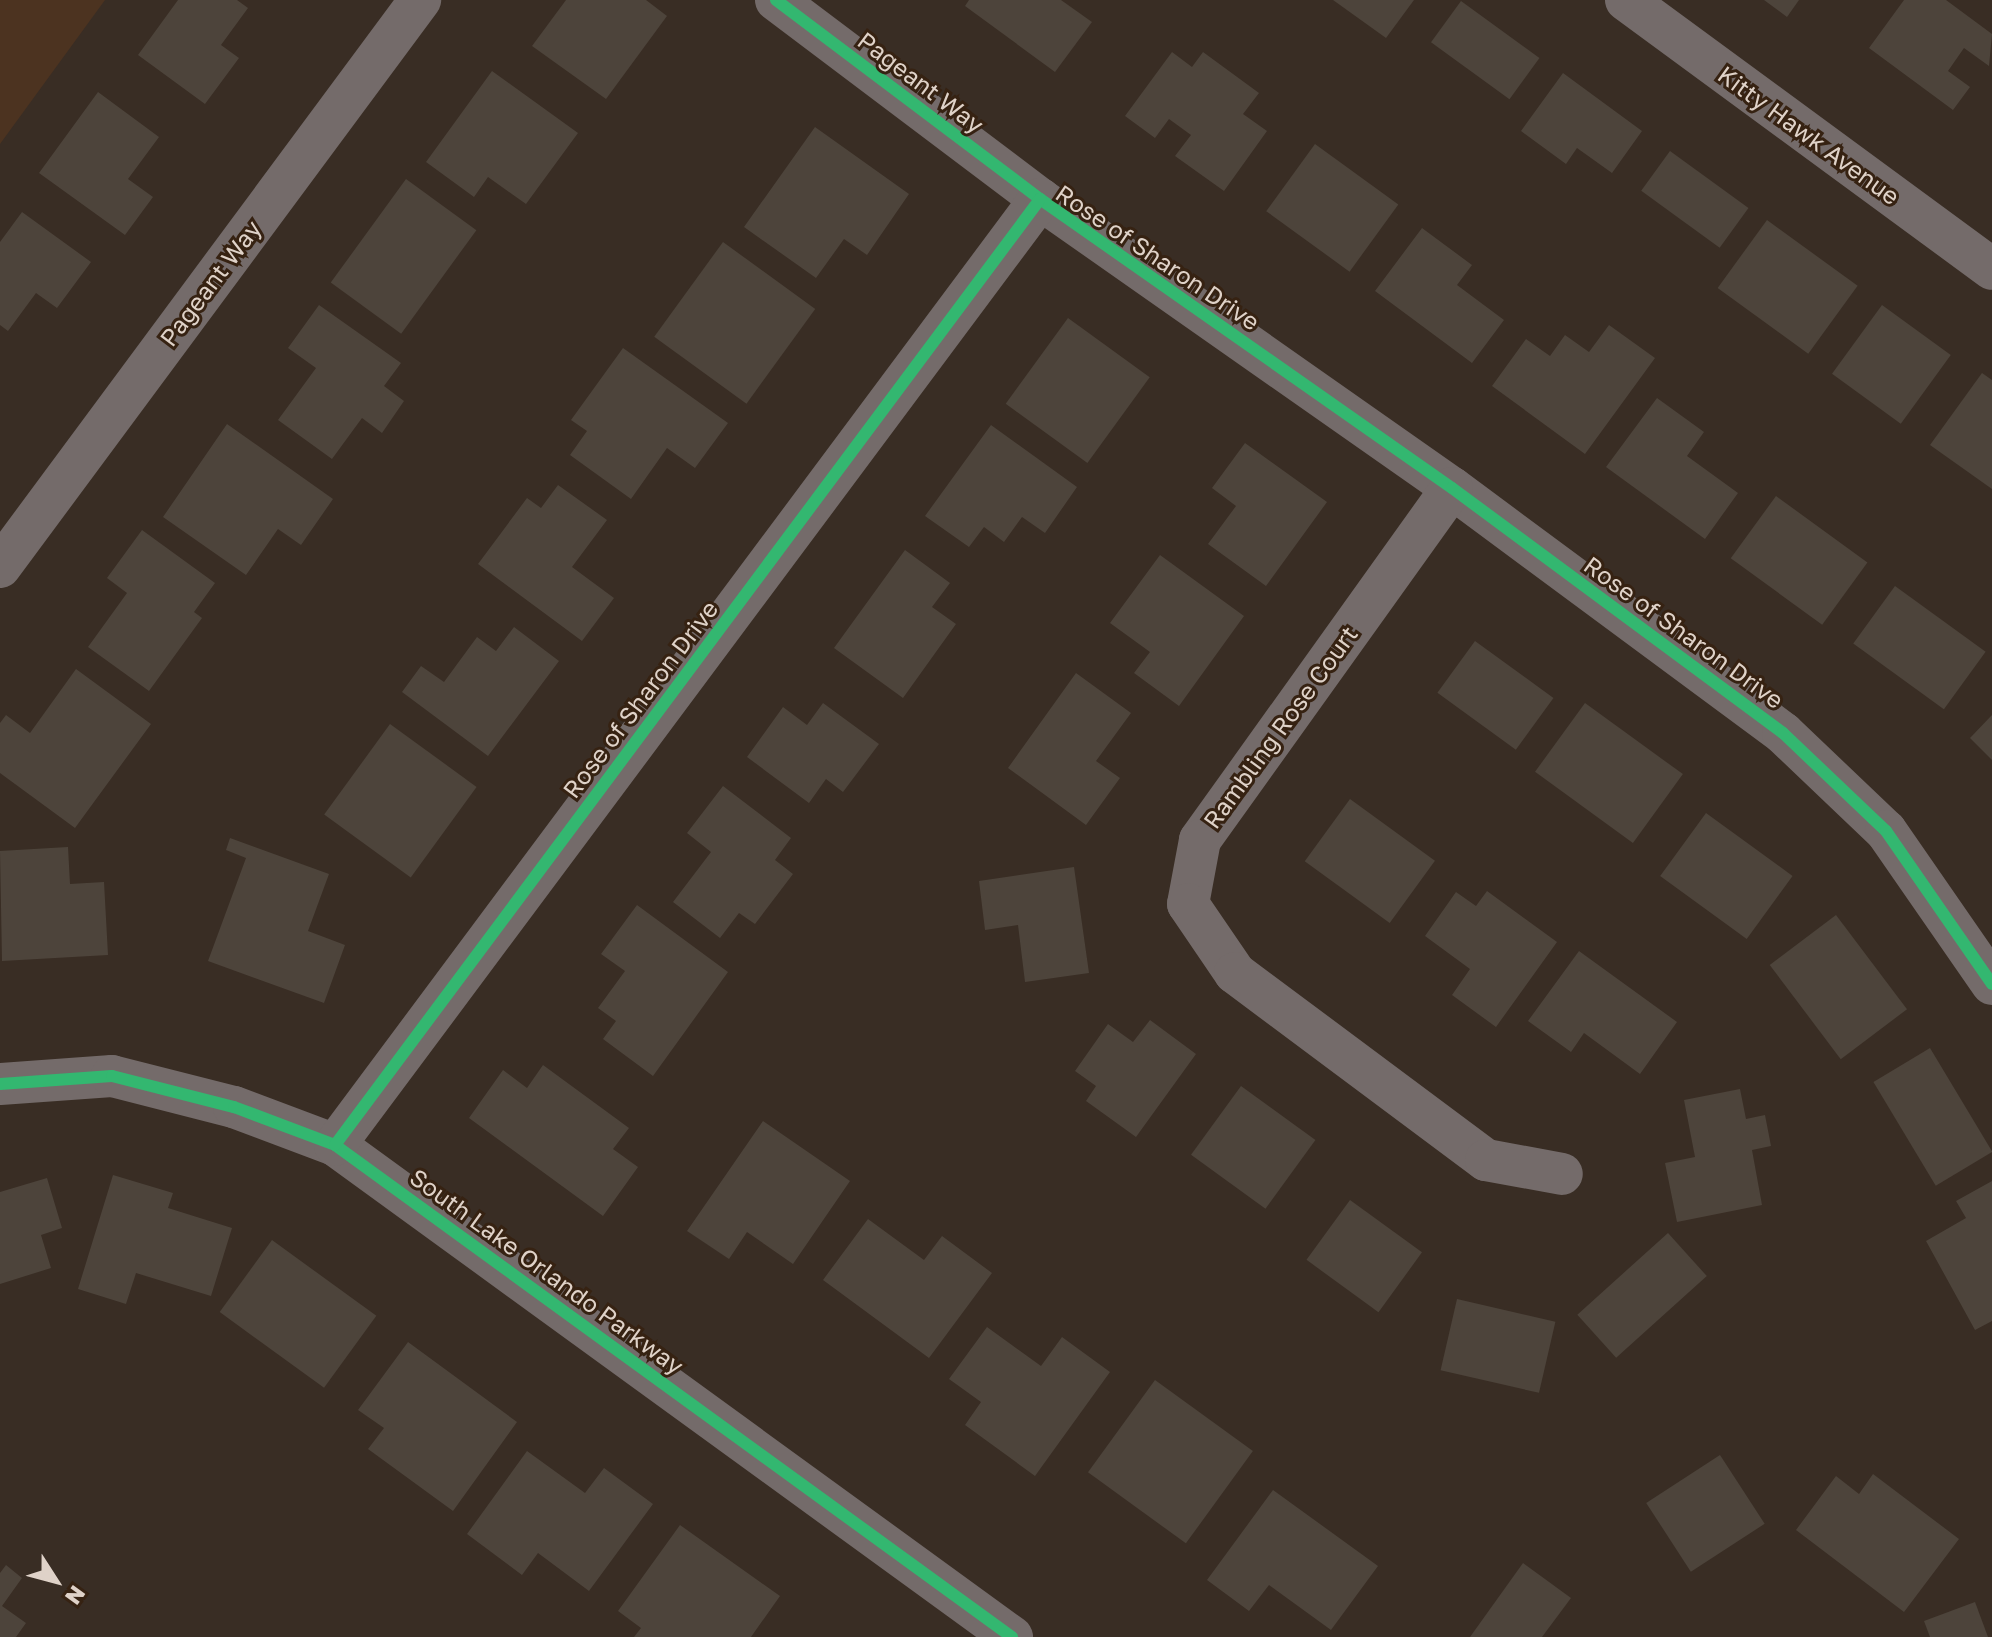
<!DOCTYPE html>
<html>
<head>
<meta charset="utf-8">
<style>
	body { margin:0 }
	#map { position:relative; width:1992px; height:1637px; overflow:hidden; background:#392d24; font-family:"Golos Text",sans-serif }
	div>[style] { position:absolute }
	.built>* { inset:0; background:#4c3320 }
	.building>* { inset:0; background:#4d443b; transform-origin:0 0 }
	.minor>* { height:42px; margin:-21px; padding:0 21px; transform-origin:21px; border-radius:21px; background:#746b6a }
	.cycleway>* { height:12px; margin:-6px; padding:0 6px; transform-origin:6px; border-radius:6px; background:#33b770 }
	span { translate:-50% -50%; white-space:nowrap; text-align:center; line-height:1.15; -webkit-text-stroke:6px #362212; paint-order:stroke }
	.street-label { font-size:24px; color:#dfd2c8 }
	.north { position:absolute; left:16px; top:1541px; width:80px; height:80px; -webkit-text-stroke:6px #362212; paint-order:stroke; rotate:126deg; font-size:22px; font-weight:700; line-height:32px; text-align:center; color:#dfd2c8 }
	.north::after { content:''; display:block; margin:auto; width:28px; height:36px; background:#dfd2c8; clip-path:polygon(50% 0,100% 100%,50% 72%,0 100%) }
</style>
</head>
<body>
<div id="map">
	<div class="built">
		<i style="clip-path:polygon(0 0,105px 0,0 144px)"></i>
	</div>
	<div class="building">
		<i style="clip-path:polygon(178px 0,237px 0,248px 8px,221px 45px,239px 58px,205px 104px,138px 55px)"></i>
		<i style="clip-path:polygon(566px 0,646px 0,667px 16px,606px 99px,532px 46px)"></i>
		<i style="clip-path:polygon(969px 0,1061px 0,1092px 22px,1055px 72px,965px 6px)"></i>
		<i style="clip-path:polygon(1333px 0,1414px 0,1386px 38px)"></i>
		<i style="clip-path:polygon(1764px 0,1799px 0,1787px 17px)"></i>
		<i style="clip-path:polygon(1904px 0,1946px 0,1992px 34px,1989px 66px,1964px 48px,1948px 71px,1970px 87px,1953px 110px,1869px 48px)"></i>
		<i style="left:1461px;top:1px;width:97px;height:51px;rotate:36deg"></i>
		<i style="clip-path:polygon(1172px 52px,1192px 67px,1203px 52px,1259px 93px,1243px 114px,1267px 131px,1224px 191px,1175px 156px,1191px 135px,1169px 119px,1155px 138px,1125px 116px)"></i>
		<i style="clip-path:polygon(492px 71px,578px 133px,526px 204px,488px 177px,474px 197px,426px 162px)"></i>
		<i style="clip-path:polygon(1563px 73px,1642px 131px,1612px 173px,1577px 148px,1566px 164px,1521px 131px)"></i>
		<i style="clip-path:polygon(98px 92px,159px 137px,128px 179px,153px 197px,125px 235px,39px 173px)"></i>
		<i style="clip-path:polygon(815px 127px,909px 194px,867px 255px,844px 239px,816px 278px,744px 227px)"></i>
		<i style="left:1315px;top:144px;width:103px;height:83px;rotate:36deg"></i>
		<i style="left:1670px;top:151px;width:97px;height:49px;rotate:36deg"></i>
		<i style="left:406px;top:179px;width:87px;height:128px;rotate:36deg"></i>
		<i style="clip-path:polygon(22px 212px,91px 262px,57px 308px,36px 293px,8px 331px,0 325px,0 242px)"></i>
		<i style="left:1767px;top:220px;width:112px;height:84px;rotate:36deg"></i>
		<i style="clip-path:polygon(1422px 228px,1472px 265px,1457px 285px,1504px 320px,1472px 363px,1375px 291px)"></i>
		<i style="left:723px;top:242px;width:114px;height:117px;rotate:36deg"></i>
		<i style="clip-path:polygon(319px 305px,401px 363px,384px 386px,404px 401px,382px 433px,362px 418px,332px 459px,278px 420px,316px 368px,288px 348px)"></i>
		<i style="left:1882px;top:305px;width:85px;height:85px;rotate:36deg"></i>
		<i style="left:1068px;top:318px;width:101px;height:106px;rotate:36deg"></i>
		<i style="clip-path:polygon(1609px 325px,1655px 358px,1585px 454px,1492px 386px,1526px 339px,1550px 356px,1565px 335px,1589px 352px)"></i>
		<i style="clip-path:polygon(623px 348px,728px 423px,695px 468px,667px 448px,631px 499px,570px 455px,587px 431px,571px 420px)"></i>
		<i style="clip-path:polygon(1982px 373px,1992px 380px,1992px 489px,1930px 445px)"></i>
		<i style="clip-path:polygon(1657px 398px,1704px 432px,1687px 456px,1738px 493px,1705px 539px,1606px 467px)"></i>
		<i style="clip-path:polygon(227px 424px,333px 499px,301px 545px,278px 529px,246px 575px,163px 517px)"></i>
		<i style="clip-path:polygon(991px 425px,1077px 487px,1045px 533px,1022px 517px,1004px 542px,984px 527px,969px 547px,925px 516px)"></i>
		<i style="clip-path:polygon(1245px 443px,1327px 502px,1266px 586px,1208px 544px,1236px 506px,1212px 488px)"></i>
		<i style="clip-path:polygon(558px 485px,607px 520px,572px 567px,614px 598px,582px 641px,478px 564px,527px 498px,541px 508px)"></i>
		<i style="left:1776px;top:496px;width:113px;height:77px;rotate:36deg"></i>
		<i style="clip-path:polygon(142px 530px,215px 583px,194px 612px,202px 618px,149px 691px,88px 647px,127px 593px,107px 578px)"></i>
		<i style="clip-path:polygon(905px 550px,950px 583px,932px 607px,956px 624px,903px 698px,834px 648px)"></i>
		<i style="clip-path:polygon(1160px 555px,1244px 616px,1179px 706px,1134px 673px,1150px 652px,1110px 623px)"></i>
		<i style="left:1895px;top:586px;width:112px;height:71px;rotate:36deg"></i>
		<i style="clip-path:polygon(514px 627px,559px 661px,488px 756px,402px 692px,421px 666px,444px 682px,477px 637px,496px 651px)"></i>
		<i style="left:1475px;top:641px;width:97px;height:64px;rotate:36deg"></i>
		<i style="clip-path:polygon(76px 669px,151px 724px,75px 828px,0 773px,0 723px,6px 715px,30px 733px)"></i>
		<i style="clip-path:polygon(1076px 673px,1131px 713px,1096px 761px,1120px 778px,1086px 825px,1008px 768px)"></i>
		<i style="clip-path:polygon(823px 703px,879px 744px,843px 792px,826px 779px,809px 803px,747px 757px,783px 707px,807px 725px)"></i>
		<i style="left:1585px;top:703px;width:121px;height:85px;rotate:36deg"></i>
		<i style="clip-path:polygon(1992px 715px,1992px 760px,1970px 738px)"></i>
		<i style="left:390px;top:724px;width:107px;height:112px;rotate:36deg"></i>
		<i style="clip-path:polygon(723px 786px,791px 838px,775px 860px,793px 874px,755px 924px,739px 913px,720px 938px,673px 902px,711px 852px,687px 833px)"></i>
		<i style="left:1350px;top:799px;width:105px;height:77px;rotate:36deg"></i>
		<i style="left:1706px;top:813px;width:107px;height:78px;rotate:36deg"></i>
		<i style="clip-path:polygon(230px 838px,329px 874px,308px 931px,345px 945px,324px 1003px,208px 961px,246px 858px,226px 850px)"></i>
		<i style="clip-path:polygon(68px 847px,70px 884px,104px 882px,108px 955px,2px 961px,0 851px)"></i>
		<i style="clip-path:polygon(1074px 867px,1089px 973px,1025px 982px,1018px 925px,985px 930px,979px 881px)"></i>
		<i style="clip-path:polygon(1487px 891px,1557px 942px,1496px 1027px,1452px 995px,1470px 969px,1425px 936px,1456px 892px,1476px 906px)"></i>
		<i style="clip-path:polygon(637px 905px,728px 972px,653px 1076px,603px 1039px,616px 1021px,598px 1008px,625px 971px,601px 954px)"></i>
		<i style="left:1836px;top:915px;width:118px;height:83px;rotate:53deg"></i>
		<i style="clip-path:polygon(1579px 951px,1677px 1022px,1640px 1074px,1584px 1033px,1571px 1052px,1528px 1021px)"></i>
		<i style="clip-path:polygon(1150px 1020px,1196px 1054px,1136px 1137px,1086px 1101px,1096px 1086px,1075px 1071px,1108px 1024px,1133px 1042px)"></i>
		<i style="left:1930px;top:1048px;width:121px;height:66px;rotate:59deg"></i>
		<i style="clip-path:polygon(543px 1065px,629px 1128px,613px 1149px,638px 1167px,603px 1216px,469px 1118px,503px 1070px,527px 1088px)"></i>
		<i style="left:1241px;top:1086px;width:92px;height:85px;rotate:36deg"></i>
		<i style="clip-path:polygon(1740px 1089px,1746px 1119px,1765px 1115px,1771px 1146px,1752px 1150px,1762px 1205px,1677px 1222px,1665px 1163px,1695px 1157px,1684px 1100px)"></i>
		<i style="clip-path:polygon(763px 1121px,850px 1181px,793px 1264px,747px 1232px,729px 1259px,687px 1231px)"></i>
		<i style="clip-path:polygon(113px 1175px,173px 1193px,168px 1208px,232px 1228px,211px 1296px,136px 1273px,126px 1304px,78px 1289px)"></i>
		<i style="clip-path:polygon(47px 1178px,62px 1228px,41px 1235px,51px 1268px,0 1284px,0 1192px)"></i>
		<i style="clip-path:polygon(1992px 1181px,1992px 1321px,1975px 1330px,1926px 1241px,1966px 1218px,1956px 1201px)"></i>
		<i style="left:1350px;top:1200px;width:89px;height:74px;rotate:36deg"></i>
		<i style="clip-path:polygon(868px 1219px,924px 1260px,942px 1236px,992px 1273px,929px 1358px,823px 1280px)"></i>
		<i style="left:1668px;top:1233px;width:58px;height:122px;rotate:48deg"></i>
		<i style="left:272px;top:1240px;width:129px;height:89px;rotate:36deg"></i>
		<i style="left:1457px;top:1299px;width:101px;height:73px;rotate:13deg"></i>
		<i style="clip-path:polygon(987px 1327px,1041px 1366px,1062px 1337px,1110px 1372px,1035px 1476px,965px 1425px,981px 1402px,949px 1379px)"></i>
		<i style="clip-path:polygon(408px 1342px,517px 1422px,453px 1511px,368px 1449px,384px 1428px,358px 1410px)"></i>
		<i style="left:1155px;top:1380px;width:121px;height:114px;rotate:36deg"></i>
		<i style="clip-path:polygon(527px 1451px,585px 1493px,604px 1468px,653px 1504px,589px 1591px,538px 1553px,522px 1575px,467px 1534px)"></i>
		<i style="left:1720px;top:1455px;width:82px;height:88px;rotate:57deg"></i>
		<i style="clip-path:polygon(1873px 1474px,1959px 1539px,1904px 1612px,1796px 1530px,1836px 1476px,1859px 1494px)"></i>
		<i style="clip-path:polygon(1273px 1490px,1378px 1566px,1331px 1630px,1269px 1585px,1249px 1611px,1207px 1580px)"></i>
		<i style="clip-path:polygon(680px 1525px,780px 1596px,751px 1637px,634px 1637px,641px 1628px,618px 1611px)"></i>
		<i style="clip-path:polygon(1523px 1563px,1571px 1598px,1542px 1637px,1470px 1637px)"></i>
		<i style="clip-path:polygon(6px 1565px,22px 1578px,2px 1606px,26px 1623px,16px 1637px,0 1637px,0 1573px)"></i>
		<i style="clip-path:polygon(1975px 1602px,1988px 1637px,1930px 1637px,1924px 1621px)"></i>
	</div>
	<div class="minor">
		<i style="left:776px;top:0;width:331px;rotate:37deg"></i>
		<i style="left:1040px;top:199px;width:503px;rotate:35.05deg"></i>
		<i style="left:1452px;top:488px;width:412px;rotate:36.5deg"></i>
		<i style="left:1783px;top:733px;width:142px;rotate:43.6deg"></i>
		<i style="left:1886px;top:831px;width:186px;rotate:55.3deg"></i>
		<i style="left:1626px;top:0;width:454px;rotate:36.3deg"></i>
		<i style="left:1452px;top:488px;width:433px;rotate:125.6deg"></i>
		<i style="left:1200px;top:840px;width:65px;rotate:100.6deg"></i>
		<i style="left:1188px;top:904px;width:83px;rotate:55.7deg"></i>
		<i style="left:1235px;top:973px;width:313px;rotate:36.7deg"></i>
		<i style="left:1486px;top:1160px;width:77px;rotate:10.4deg"></i>
		<i style="left:0;top:567px;width:706px;rotate:-53.47deg"></i>
		<i style="left:0;top:1084px;width:112px;rotate:-4.1deg"></i>
		<i style="left:112px;top:1076px;width:126px;rotate:14.3deg"></i>
		<i style="left:234px;top:1107px;width:108px;rotate:20.6deg"></i>
		<i style="left:335px;top:1145px;width:837px;rotate:36.01deg"></i>
		<i style="left:335px;top:1145px;width:1180px;rotate:-53.3deg"></i>
	</div>
	<div class="cycleway">
		<i style="left:776px;top:0;width:331px;rotate:37deg"></i>
		<i style="left:1040px;top:199px;width:503px;rotate:35.05deg"></i>
		<i style="left:1452px;top:488px;width:412px;rotate:36.5deg"></i>
		<i style="left:1783px;top:733px;width:142px;rotate:43.6deg"></i>
		<i style="left:1886px;top:831px;width:186px;rotate:55.3deg"></i>
		<i style="left:0;top:1084px;width:112px;rotate:-4.1deg"></i>
		<i style="left:112px;top:1076px;width:126px;rotate:14.3deg"></i>
		<i style="left:234px;top:1107px;width:108px;rotate:20.6deg"></i>
		<i style="left:335px;top:1145px;width:837px;rotate:36.01deg"></i>
		<i style="left:335px;top:1145px;width:1180px;rotate:-53.3deg"></i>
	</div>
	<div class="street-label">
		<span style="left:921px;top:82px;rotate:37deg">Pageant Way</span>
		<span style="left:1809px;top:135px;rotate:36deg">Kitty Hawk Avenue</span>
		<span style="left:1158px;top:257px;rotate:34deg">Rose of Sharon Drive</span>
		<span style="left:210px;top:283px;rotate:-53deg">Pageant Way</span>
		<span style="left:1684px;top:632px;rotate:36deg">Rose of Sharon Drive</span>
		<span style="left:640px;top:699px;rotate:-53deg">Rose of Sharon Drive</span>
		<span style="left:1280px;top:727px;rotate:-54deg">Rambling Rose Court</span>
		<span style="left:547px;top:1271px;rotate:36deg">South Lake Orlando Parkway</span>
	</div>
	<div class="north">N</div>
</div>
</body>
</html>
